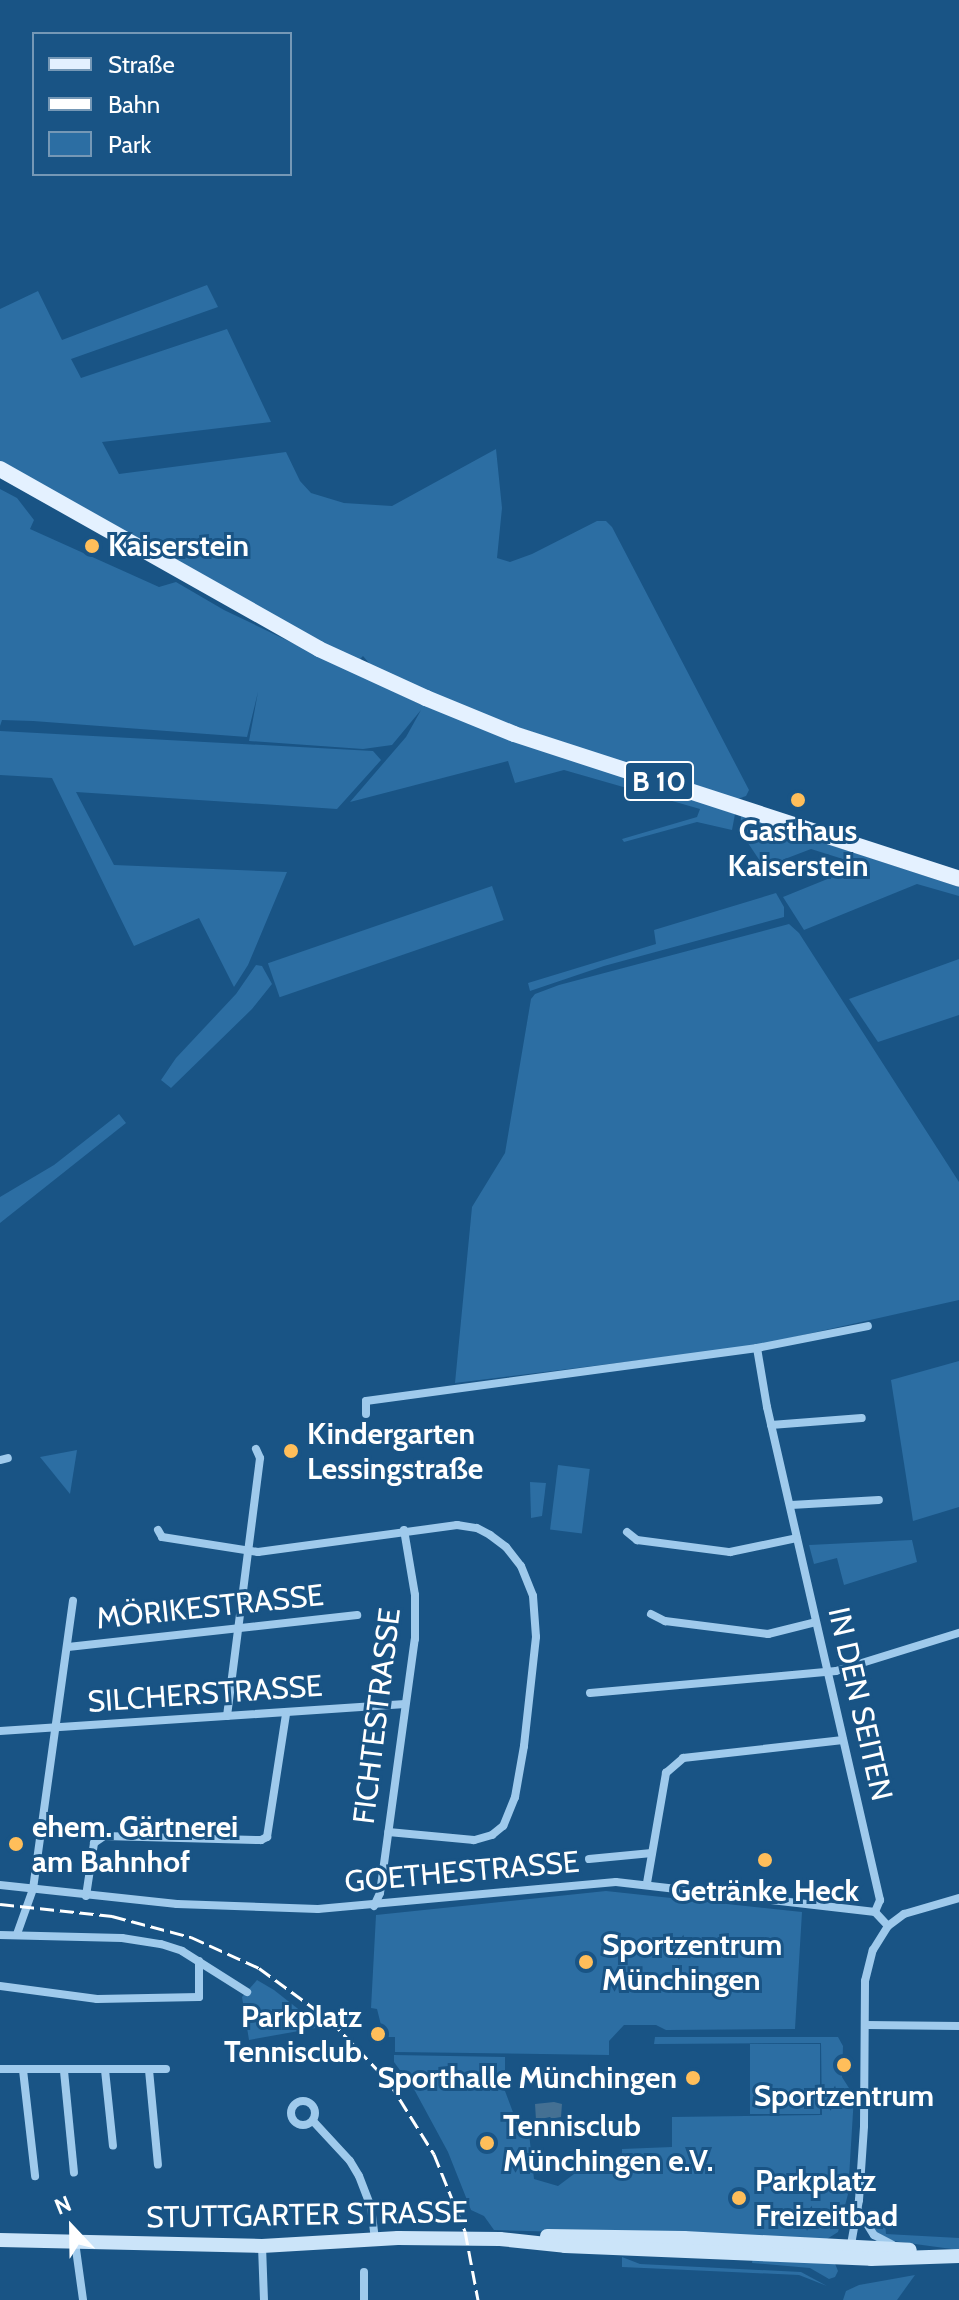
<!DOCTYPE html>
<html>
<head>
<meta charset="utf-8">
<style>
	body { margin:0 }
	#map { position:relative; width:959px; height:2300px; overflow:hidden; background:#195485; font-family:Cabin,sans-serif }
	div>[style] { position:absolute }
	.green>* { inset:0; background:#2c6ea3; transform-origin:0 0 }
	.water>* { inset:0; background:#447093 }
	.street>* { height:8px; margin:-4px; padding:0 4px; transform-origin:4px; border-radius:4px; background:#9fcaec }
	.street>.ring { margin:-4px; padding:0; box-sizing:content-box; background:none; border:8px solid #9fcaec; border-radius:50% }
	.secondary>* { height:14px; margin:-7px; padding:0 7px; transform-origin:7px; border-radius:7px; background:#cbe4f9 }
	.primary>* { height:16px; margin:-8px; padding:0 8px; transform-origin:8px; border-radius:8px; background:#e4f1ff }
	.rail>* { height:3px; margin-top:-1.5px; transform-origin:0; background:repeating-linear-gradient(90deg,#fff 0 14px,transparent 0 20px) }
	.dots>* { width:22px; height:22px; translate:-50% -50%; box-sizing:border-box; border:4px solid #195485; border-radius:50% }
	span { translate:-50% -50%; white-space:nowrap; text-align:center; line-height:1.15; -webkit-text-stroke:6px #195485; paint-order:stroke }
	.shield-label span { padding:2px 6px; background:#195485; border:2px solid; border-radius:6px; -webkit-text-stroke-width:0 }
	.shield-label { font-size:28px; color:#fff; font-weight:700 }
	.poi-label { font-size:30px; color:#fff; font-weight:700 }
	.left { translate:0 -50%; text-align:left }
	.right { translate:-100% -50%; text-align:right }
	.street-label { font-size:30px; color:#fff }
	.legend { position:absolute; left:32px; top:32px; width:260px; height:144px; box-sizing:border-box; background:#195485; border:2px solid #7598b6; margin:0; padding:10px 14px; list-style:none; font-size:24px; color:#fff }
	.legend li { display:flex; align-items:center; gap:16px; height:40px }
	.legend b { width:40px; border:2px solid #7598b6 }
	.north { position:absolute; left:32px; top:2188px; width:80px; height:80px; -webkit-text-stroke:6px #195485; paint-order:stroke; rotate:338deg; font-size:22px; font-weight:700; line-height:32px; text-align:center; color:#fff }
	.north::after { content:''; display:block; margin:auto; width:28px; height:36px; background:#fff; clip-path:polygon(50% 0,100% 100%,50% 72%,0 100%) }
</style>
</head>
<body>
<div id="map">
	<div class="green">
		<i style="clip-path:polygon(207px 285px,218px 307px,71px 359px,81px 378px,227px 329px,271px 422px,102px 442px,119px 474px,286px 452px,300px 481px,311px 493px,344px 503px,392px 506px,496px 449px,502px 508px,497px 558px,510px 562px,532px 554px,597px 521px,606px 521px,612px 527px,749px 790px,746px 796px,735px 800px,505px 723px,374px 669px,363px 656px,358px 661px,227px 591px,0 462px,0 309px,38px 291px,62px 340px)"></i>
		<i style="clip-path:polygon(0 489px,17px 498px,34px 520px,30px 529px,159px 587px,176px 582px,224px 610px,424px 706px,735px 814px,732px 830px,697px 822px,624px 842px,622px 839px,697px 817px,700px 809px,564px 770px,515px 783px,508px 761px,350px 802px,406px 737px,421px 710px,392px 745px,363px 749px,249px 741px,258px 692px,247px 737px,33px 721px,2px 720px,0 726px)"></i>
		<i style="clip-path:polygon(0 731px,373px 751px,381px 760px,337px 809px,76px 792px,114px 865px,287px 872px,248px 965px,234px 987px,199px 918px,134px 946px,52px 778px,0 775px)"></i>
		<i style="clip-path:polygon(741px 816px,959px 887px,959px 896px,917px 884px,804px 930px,783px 897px,862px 865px,811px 849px,764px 867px,740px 831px)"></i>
		<i style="left:492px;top:886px;width:36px;height:237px;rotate:71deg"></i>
		<i style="clip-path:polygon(776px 893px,784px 907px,784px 917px,604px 966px,530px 991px,528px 983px,656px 944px,654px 930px)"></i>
		<i style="clip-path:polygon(789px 924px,799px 933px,959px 1182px,959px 1300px,754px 1346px,455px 1383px,472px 1207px,505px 1153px,531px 999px,535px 994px,559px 985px)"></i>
		<i style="clip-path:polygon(959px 959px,959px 1015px,878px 1042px,849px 999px)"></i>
		<i style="clip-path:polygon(256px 965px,262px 966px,272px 984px,252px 1009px,171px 1088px,161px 1080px,176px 1058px,236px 994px)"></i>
		<i style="clip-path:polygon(119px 1114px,126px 1123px,0 1223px,0 1197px,54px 1165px)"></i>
		<i style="clip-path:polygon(959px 1361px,959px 1507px,913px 1521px,891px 1380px)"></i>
		<i style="clip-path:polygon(77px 1450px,70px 1494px,40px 1457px)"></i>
		<i style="left:558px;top:1465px;width:32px;height:65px;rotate:7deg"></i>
		<i style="clip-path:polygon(530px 1482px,546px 1483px,542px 1516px,531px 1518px)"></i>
		<i style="clip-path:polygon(912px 1540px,917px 1562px,844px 1585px,837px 1558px,814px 1564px,809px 1545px)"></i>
		<i style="clip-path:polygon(606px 1891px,802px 1912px,795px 2029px,666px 2030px,656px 2025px,624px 2025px,609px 2041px,609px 2055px,395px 2052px,395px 2037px,384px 2037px,377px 2009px,371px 2008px,376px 1915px)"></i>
		<i style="clip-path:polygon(257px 1980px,274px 1990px,321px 2027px,249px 2040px,242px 1997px)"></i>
		<i style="clip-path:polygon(655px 2037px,838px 2037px,843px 2046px,842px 2077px,854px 2096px,848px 2194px,838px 2232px,827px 2239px,494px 2230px,484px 2216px,471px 2210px,448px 2152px,415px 2091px,394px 2062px,394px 2055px,505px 2057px,505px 2091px,517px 2123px,529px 2133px,534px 2179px,558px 2186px,582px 2168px,622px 2167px,622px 2149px,672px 2147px,672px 2117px,822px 2115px,821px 2043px,654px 2044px)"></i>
		<i style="left:820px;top:2044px;width:70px;height:70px;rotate:90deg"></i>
		<i style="clip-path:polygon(869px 2222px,885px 2222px,886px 2234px,959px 2238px,959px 2250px,893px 2241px,875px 2231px)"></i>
		<i style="clip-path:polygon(622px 2257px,640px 2264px,801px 2272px,827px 2286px,799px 2275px,622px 2267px)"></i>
		<i style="clip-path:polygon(753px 2257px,834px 2261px,838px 2271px,835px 2277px,829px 2279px,810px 2268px,752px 2263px)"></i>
		<i style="clip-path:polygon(915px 2275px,897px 2300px,843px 2300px,846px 2291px,859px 2285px)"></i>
	</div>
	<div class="water">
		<i style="clip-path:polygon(554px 2102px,562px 2104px,561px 2117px,555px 2118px,554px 2121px,550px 2117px,536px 2120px,535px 2104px)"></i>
	</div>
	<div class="street">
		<i style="left:757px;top:1348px;width:60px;rotate:80.4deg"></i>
		<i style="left:767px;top:1407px;width:506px;rotate:77.09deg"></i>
		<i style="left:880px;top:1900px;width:13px;rotate:113deg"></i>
		<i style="left:366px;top:1414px;width:13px;rotate:-90deg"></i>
		<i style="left:366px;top:1401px;width:395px;rotate:-7.7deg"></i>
		<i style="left:757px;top:1348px;width:113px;rotate:-11.2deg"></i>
		<i style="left:771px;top:1425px;width:91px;rotate:-4.4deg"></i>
		<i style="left:0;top:1460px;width:8px;rotate:-14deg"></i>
		<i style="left:791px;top:1505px;width:88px;rotate:-3.3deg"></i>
		<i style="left:158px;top:1530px;width:8px;rotate:60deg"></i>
		<i style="left:162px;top:1537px;width:97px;rotate:8.9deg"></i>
		<i style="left:258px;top:1552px;width:201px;rotate:-7.7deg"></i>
		<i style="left:457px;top:1525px;width:20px;rotate:9deg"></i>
		<i style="left:477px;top:1528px;width:15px;rotate:28deg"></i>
		<i style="left:490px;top:1535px;width:20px;rotate:37deg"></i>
		<i style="left:506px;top:1547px;width:24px;rotate:52deg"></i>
		<i style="left:521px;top:1566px;width:32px;rotate:68deg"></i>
		<i style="left:533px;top:1596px;width:41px;rotate:85.8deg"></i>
		<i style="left:536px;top:1637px;width:110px;rotate:96.3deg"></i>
		<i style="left:524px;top:1746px;width:52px;rotate:100deg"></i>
		<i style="left:515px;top:1797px;width:31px;rotate:112deg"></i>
		<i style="left:503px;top:1826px;width:14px;rotate:141deg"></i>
		<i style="left:492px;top:1835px;width:19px;rotate:164deg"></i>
		<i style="left:474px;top:1840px;width:86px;rotate:-174.7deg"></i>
		<i style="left:627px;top:1532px;width:13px;rotate:39deg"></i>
		<i style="left:637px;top:1540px;width:94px;rotate:7.4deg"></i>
		<i style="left:730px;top:1552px;width:68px;rotate:-11.8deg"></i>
		<i style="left:651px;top:1614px;width:16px;rotate:27deg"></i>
		<i style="left:665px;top:1621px;width:104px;rotate:7.2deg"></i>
		<i style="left:768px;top:1634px;width:49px;rotate:-14deg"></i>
		<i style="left:68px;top:1647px;width:291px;rotate:-6.3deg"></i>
		<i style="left:590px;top:1693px;width:247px;rotate:-5.1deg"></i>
		<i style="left:836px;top:1671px;width:129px;rotate:-17.2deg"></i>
		<i style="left:227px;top:1716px;width:260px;rotate:-82.7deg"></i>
		<i style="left:260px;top:1458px;width:10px;rotate:-114deg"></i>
		<i style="left:0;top:1731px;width:406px;rotate:-3.8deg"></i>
		<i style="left:589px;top:1859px;width:63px;rotate:-5.4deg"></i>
		<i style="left:647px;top:1883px;width:112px;rotate:-80.2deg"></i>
		<i style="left:666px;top:1773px;width:23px;rotate:-41deg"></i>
		<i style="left:683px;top:1758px;width:161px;rotate:-6.4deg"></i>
		<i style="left:0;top:1885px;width:178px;rotate:6.1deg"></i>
		<i style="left:177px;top:1904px;width:141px;rotate:2deg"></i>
		<i style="left:318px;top:1909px;width:299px;rotate:-5.2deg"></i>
		<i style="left:616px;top:1882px;width:261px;rotate:6.6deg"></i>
		<i style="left:875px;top:1912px;width:19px;rotate:47deg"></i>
		<i style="left:86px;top:1896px;width:54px;rotate:-81.4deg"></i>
		<i style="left:94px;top:1843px;width:12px;rotate:-35deg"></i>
		<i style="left:104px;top:1836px;width:157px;rotate:1.5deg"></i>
		<i style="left:261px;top:1840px;width:7px;rotate:-27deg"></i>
		<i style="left:267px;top:1837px;width:124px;rotate:-81.2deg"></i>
		<i style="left:374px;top:1906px;width:14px;rotate:-65deg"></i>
		<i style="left:380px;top:1893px;width:256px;rotate:-82.2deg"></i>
		<i style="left:415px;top:1639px;width:44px;rotate:-90deg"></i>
		<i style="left:415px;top:1595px;width:66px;rotate:-99.6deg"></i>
		<i style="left:17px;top:1934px;width:48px;rotate:-70.4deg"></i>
		<i style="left:33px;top:1889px;width:291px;rotate:-82.1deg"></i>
		<i style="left:0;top:1935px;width:122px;rotate:1.4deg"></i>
		<i style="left:122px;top:1938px;width:39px;rotate:9deg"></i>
		<i style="left:161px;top:1944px;width:22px;rotate:18deg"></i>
		<i style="left:182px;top:1951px;width:77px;rotate:32.2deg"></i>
		<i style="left:0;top:1986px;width:98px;rotate:7.6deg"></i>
		<i style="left:97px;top:1999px;width:102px;rotate:-1.1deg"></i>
		<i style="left:199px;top:1997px;width:36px;rotate:-90deg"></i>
		<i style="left:866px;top:2025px;width:93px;rotate:0.6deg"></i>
		<i style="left:0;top:2069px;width:166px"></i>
		<i style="left:23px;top:2070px;width:107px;rotate:83.5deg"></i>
		<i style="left:105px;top:2070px;width:76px;rotate:84deg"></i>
		<i style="left:149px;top:2070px;width:95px;rotate:84.6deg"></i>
		<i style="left:64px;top:2071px;width:102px;rotate:84.4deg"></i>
		<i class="ring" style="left:291px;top:2101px;width:16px;height:16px"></i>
		<i style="left:313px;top:2121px;width:54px;rotate:47.2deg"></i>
		<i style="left:350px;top:2161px;width:17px;rotate:59deg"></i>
		<i style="left:359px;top:2176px;width:33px;rotate:69deg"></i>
		<i style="left:371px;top:2207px;width:33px;rotate:83deg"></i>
		<i style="left:857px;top:2208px;width:32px;rotate:58deg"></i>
		<i style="left:874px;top:2235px;width:21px;rotate:28deg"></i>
		<i style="left:75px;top:2242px;width:59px;rotate:82.1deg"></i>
		<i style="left:262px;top:2246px;width:54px;rotate:87.9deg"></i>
		<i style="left:850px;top:2250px;width:51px;rotate:-79.8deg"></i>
		<i style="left:859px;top:2200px;width:74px;rotate:-86.1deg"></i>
		<i style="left:864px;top:2126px;width:145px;rotate:-89.6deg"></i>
		<i style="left:865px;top:1981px;width:32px;rotate:-76deg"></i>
		<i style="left:873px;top:1950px;width:28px;rotate:-58deg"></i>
		<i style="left:888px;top:1926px;width:20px;rotate:-37deg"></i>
		<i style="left:904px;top:1914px;width:57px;rotate:-16.2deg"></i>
		<i style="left:364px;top:2300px;width:28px;rotate:-90deg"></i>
	</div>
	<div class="secondary">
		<i style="left:547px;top:2236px;width:137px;rotate:0.8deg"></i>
		<i style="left:684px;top:2238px;width:226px;rotate:3deg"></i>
		<i style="left:0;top:2240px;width:262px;rotate:1.3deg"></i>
		<i style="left:262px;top:2246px;width:136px;rotate:-3.4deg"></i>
		<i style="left:398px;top:2238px;width:102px;rotate:0.6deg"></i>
		<i style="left:500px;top:2239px;width:65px;rotate:6.1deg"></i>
		<i style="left:565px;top:2246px;width:306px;rotate:2.4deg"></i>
		<i style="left:871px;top:2259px;width:88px;rotate:-2deg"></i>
	</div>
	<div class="primary">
		<i style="left:0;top:469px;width:366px;rotate:29.4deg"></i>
		<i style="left:319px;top:649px;width:118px;rotate:24.6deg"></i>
		<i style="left:426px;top:698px;width:95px;rotate:22.2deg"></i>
		<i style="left:514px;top:734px;width:468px;rotate:18deg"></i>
	</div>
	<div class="rail">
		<i style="left:0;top:1904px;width:113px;rotate:6.1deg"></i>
		<i style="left:112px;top:1916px;width:82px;rotate:14.9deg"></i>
		<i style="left:191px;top:1937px;width:75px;rotate:24.5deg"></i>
		<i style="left:259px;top:1968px;width:88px;rotate:36.2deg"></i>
		<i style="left:330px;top:2020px;width:86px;rotate:46.4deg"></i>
		<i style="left:389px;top:2082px;width:85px;rotate:58deg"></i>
		<i style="left:434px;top:2154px;width:83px;rotate:68.1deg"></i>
		<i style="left:465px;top:2231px;width:70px;rotate:79.3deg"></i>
	</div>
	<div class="dots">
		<i style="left:92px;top:546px;background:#ffbe5a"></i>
		<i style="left:798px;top:800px;background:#ffbe5a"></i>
		<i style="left:291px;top:1451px;background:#ffbe5a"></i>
		<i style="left:16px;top:1844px;background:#ffbe5a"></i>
		<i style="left:765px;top:1860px;background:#ffbe5a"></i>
		<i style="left:586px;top:1962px;background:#ffbe5a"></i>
		<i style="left:378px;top:2034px;background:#ffbe5a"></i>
		<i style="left:844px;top:2065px;background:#ffbe5a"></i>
		<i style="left:693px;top:2078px;background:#ffbe5a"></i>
		<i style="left:487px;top:2143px;background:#ffbe5a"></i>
		<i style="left:739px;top:2198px;background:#ffbe5a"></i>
	</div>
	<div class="shield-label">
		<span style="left:659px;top:781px">B 10</span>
	</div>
	<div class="poi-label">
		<span class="left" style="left:108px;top:546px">Kaiserstein</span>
		<span style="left:798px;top:848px">Gasthaus<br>Kaiserstein</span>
		<span class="left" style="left:307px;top:1451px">Kindergarten<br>Lessingstraße</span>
		<span class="left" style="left:32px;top:1844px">ehem. Gärtnerei<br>am Bahnhof</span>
		<span style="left:765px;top:1891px">Getränke Heck</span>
		<span class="left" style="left:602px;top:1962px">Sportzentrum<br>Münchingen</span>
		<span class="right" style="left:362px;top:2034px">Parkplatz<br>Tennisclub</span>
		<span class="right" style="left:677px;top:2078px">Sporthalle Münchingen</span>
		<span style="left:844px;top:2096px">Sportzentrum</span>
		<span class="left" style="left:503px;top:2143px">Tennisclub<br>Münchingen e.V.</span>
		<span class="left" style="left:755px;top:2198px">Parkplatz<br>Freizeitbad</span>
	</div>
	<div class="street-label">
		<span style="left:210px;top:1607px;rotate:-6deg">MÖRIKESTRASSE</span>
		<span style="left:205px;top:1694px;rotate:-4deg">SILCHERSTRASSE</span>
		<span style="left:860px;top:1704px;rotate:77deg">IN DEN SEITEN</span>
		<span style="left:377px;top:1716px;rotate:-83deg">FICHTESTRASSE</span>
		<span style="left:462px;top:1872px;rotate:-5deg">GOETHESTRASSE</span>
		<span style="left:307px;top:2215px;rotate:-1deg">STUTTGARTER STRASSE</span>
	</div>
	<ul class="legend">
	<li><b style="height:10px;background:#e4f1ff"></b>Straße</li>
	<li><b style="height:10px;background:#fff"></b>Bahn</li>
	<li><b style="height:22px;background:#2c6ea3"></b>Park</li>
	</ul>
	<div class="north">N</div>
</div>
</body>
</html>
